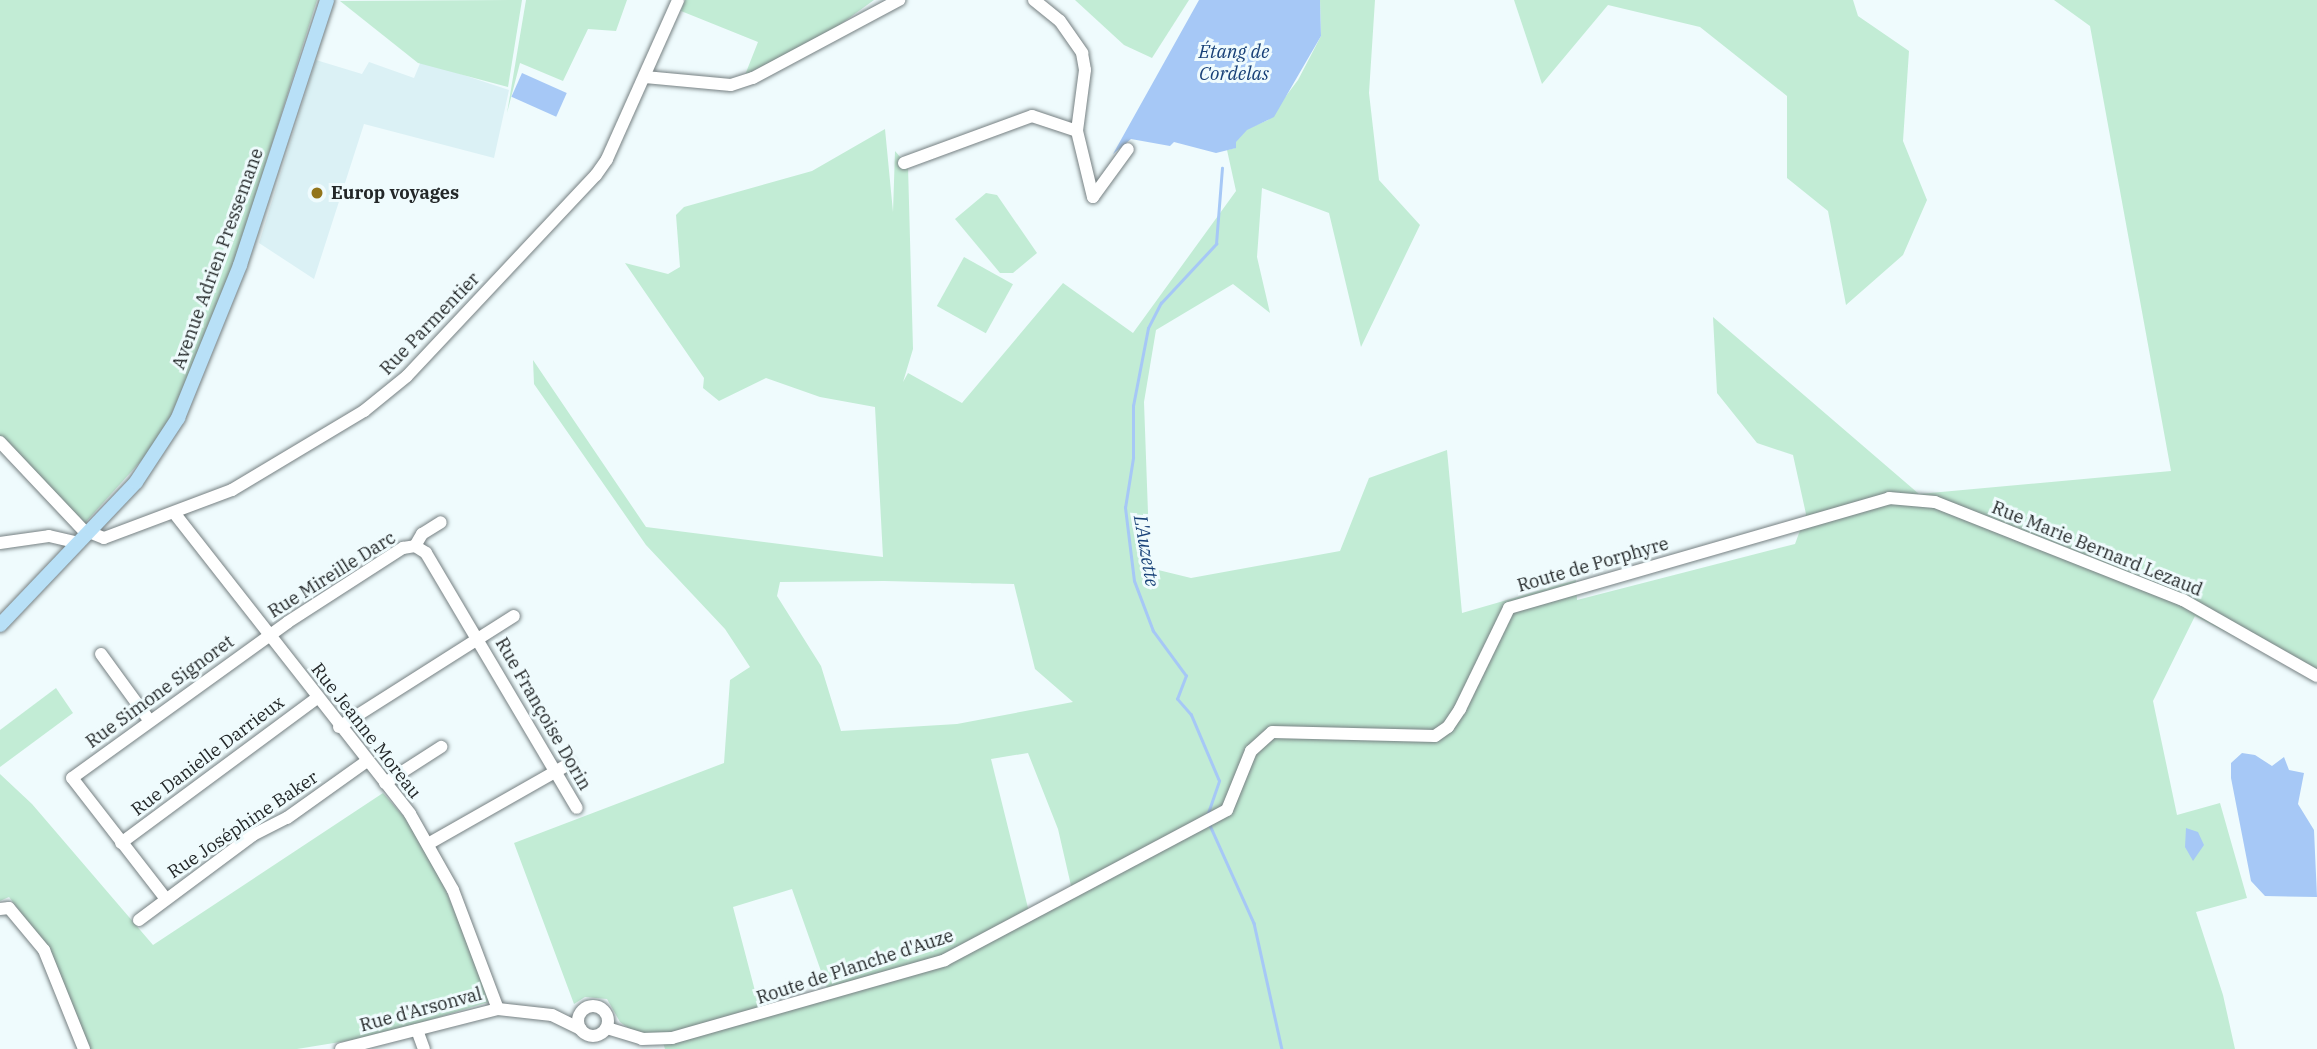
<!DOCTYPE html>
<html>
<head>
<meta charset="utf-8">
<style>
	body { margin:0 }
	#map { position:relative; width:2317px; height:1049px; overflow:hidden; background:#effbfd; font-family:"IBM Plex Serif",serif }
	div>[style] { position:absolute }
	.built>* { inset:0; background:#dbf1f5 }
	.green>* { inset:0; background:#c2ecd5; transform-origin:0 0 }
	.water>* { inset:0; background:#a6c8f6; transform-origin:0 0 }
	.stream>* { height:2.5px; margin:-1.25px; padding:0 1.25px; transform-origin:1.25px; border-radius:1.25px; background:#a6c8f6 }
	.roads { filter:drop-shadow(0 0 2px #768082) drop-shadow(0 0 2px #768082) }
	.minor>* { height:12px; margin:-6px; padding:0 6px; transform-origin:6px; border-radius:6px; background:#fff }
	.minor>.ring { margin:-6px; padding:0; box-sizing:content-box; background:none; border:12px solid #fff; border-radius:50% }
	.major>* { height:14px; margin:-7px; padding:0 7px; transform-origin:7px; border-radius:7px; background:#b8e0f7 }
	.dots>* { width:19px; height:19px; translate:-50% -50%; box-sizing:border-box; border:4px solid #effbfd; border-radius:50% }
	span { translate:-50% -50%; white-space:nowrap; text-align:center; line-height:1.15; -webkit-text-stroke:6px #effbfd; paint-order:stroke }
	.poi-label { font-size:18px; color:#232728; font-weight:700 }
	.left { translate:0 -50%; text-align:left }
	.street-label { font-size:18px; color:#232728 }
	.water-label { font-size:19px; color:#174077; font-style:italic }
</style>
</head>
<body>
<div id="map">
	<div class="built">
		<i style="clip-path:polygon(316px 60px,362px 74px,369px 62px,414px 78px,421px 61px,509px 90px,494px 158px,364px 124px,314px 279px,259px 243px)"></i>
	</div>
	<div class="green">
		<i style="clip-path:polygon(0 0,317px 0,228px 284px,172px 413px,158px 442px,85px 523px,0 438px)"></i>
		<i style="clip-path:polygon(522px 0,508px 87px,418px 63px,340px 1px)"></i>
		<i style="clip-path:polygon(526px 0,627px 0,616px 31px,588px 29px,563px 81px,520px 63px,507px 113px)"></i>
		<i style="clip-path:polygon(685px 0,874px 0,827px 34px,745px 75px,758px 42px,681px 11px)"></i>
		<i style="clip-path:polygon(1075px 0,1189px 0,1152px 58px,1124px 45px)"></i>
		<i style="clip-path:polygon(evenodd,1320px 0,1375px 0,1369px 93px,1379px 180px,1420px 225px,1361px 347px,1329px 213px,1262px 188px,1257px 257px,1270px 313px,1233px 284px,1156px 330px,1144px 402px,1150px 568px,1191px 578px,1340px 551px,1369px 478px,1447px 450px,1462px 613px,1576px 580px,1577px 600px,1795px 544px,1806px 514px,1793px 455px,1757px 443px,1717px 393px,1713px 317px,1919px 494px,2171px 471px,2090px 26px,2054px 0,2317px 0,2317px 679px,2195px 616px,2153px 701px,2177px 815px,2220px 803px,2247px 898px,2196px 912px,2223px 995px,2235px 1049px,665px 1049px,661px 1036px,635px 1033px,620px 1022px,607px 999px,585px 997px,574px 1004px,514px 843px,724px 763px,730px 680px,750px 667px,725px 629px,646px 545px,534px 384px,533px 360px,646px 527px,883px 557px,875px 407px,820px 397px,766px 378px,719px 401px,703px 388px,704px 378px,625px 263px,668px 274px,680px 267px,676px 215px,684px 207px,812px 171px,885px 129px,893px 212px,895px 151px,908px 166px,913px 349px,903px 382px,908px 373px,962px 403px,1063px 283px,1133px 333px,1236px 191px,1227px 150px,1235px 148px,1235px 142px,1247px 129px,1268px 120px,1298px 80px,1321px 36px,1320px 0,884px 581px,1014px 584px,1035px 669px,1073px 702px,957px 724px,841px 731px,821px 666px,777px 596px,780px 582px,884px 581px,1320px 0,1028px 753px,1058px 829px,1072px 890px,1029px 912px,991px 759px,1028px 753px,1320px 0,792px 889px,828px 991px,760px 1010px,733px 907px,792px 889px)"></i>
		<i style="clip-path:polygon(1514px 0,1853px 0,1858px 16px,1909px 51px,1903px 141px,1927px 200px,1903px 255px,1846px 305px,1828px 211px,1787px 178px,1787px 96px,1700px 27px,1608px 5px,1542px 84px)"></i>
		<i style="clip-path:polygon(986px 193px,997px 195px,1037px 253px,1013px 273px,1000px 273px,955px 219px)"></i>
		<i style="left:964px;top:257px;width:56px;height:56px;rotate:29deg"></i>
		<i style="clip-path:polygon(56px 688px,73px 713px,0 767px,0 730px)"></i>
		<i style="clip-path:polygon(0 774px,32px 804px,153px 945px,383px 793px,406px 819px,443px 884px,492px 1001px,377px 1036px,297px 1049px,90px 1049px,50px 951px,9px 897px,0 901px)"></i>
	</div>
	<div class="water">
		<i style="clip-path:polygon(1199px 0,1320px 0,1321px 36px,1274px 117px,1247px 130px,1236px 142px,1236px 148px,1216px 153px,1174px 142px,1170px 146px,1131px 139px,1113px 154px)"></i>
		<i style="left:522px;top:73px;width:49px;height:26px;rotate:24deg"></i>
		<i style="clip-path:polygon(2242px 753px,2255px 755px,2272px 766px,2284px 757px,2289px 770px,2304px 773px,2298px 804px,2314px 830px,2317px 897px,2265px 896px,2251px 881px,2231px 778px,2231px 763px)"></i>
		<i style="clip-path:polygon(2186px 828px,2198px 832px,2204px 845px,2193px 861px,2185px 847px)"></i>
	</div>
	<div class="stream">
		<i style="left:1207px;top:816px;width:37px;rotate:-71deg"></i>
		<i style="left:1219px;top:781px;width:72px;rotate:-113deg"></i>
		<i style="left:1191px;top:715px;width:21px;rotate:-131deg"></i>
		<i style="left:1177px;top:699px;width:25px;rotate:-69deg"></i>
		<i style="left:1186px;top:676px;width:56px;rotate:-126.3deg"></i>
		<i style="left:1153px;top:631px;width:53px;rotate:-110.8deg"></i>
		<i style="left:1134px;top:581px;width:74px;rotate:-97deg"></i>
		<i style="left:1125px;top:508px;width:51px;rotate:-80.9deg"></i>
		<i style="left:1133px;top:458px;width:52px;rotate:-90deg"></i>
		<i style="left:1133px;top:406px;width:79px;rotate:-79.1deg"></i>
		<i style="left:1148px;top:328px;width:28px;rotate:-63deg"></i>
		<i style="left:1161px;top:303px;width:81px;rotate:-47deg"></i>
		<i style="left:1216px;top:244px;width:76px;rotate:-85.5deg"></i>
		<i style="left:1209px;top:823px;width:110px;rotate:65.8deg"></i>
		<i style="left:1254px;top:923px;width:129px;rotate:77.5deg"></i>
	</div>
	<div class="roads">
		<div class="minor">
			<i style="left:1034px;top:0;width:33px;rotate:39deg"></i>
			<i style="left:1060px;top:21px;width:39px;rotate:55deg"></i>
			<i style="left:1082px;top:53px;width:17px;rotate:80deg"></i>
			<i style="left:1085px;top:70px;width:62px;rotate:97.5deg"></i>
			<i style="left:1077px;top:131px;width:68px;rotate:76.4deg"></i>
			<i style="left:1093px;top:197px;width:59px;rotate:-53.9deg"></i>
			<i style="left:645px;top:77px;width:86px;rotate:5.3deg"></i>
			<i style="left:731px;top:85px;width:23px;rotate:-18deg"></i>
			<i style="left:753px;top:78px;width:166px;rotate:-28.1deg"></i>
			<i style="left:904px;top:163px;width:136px;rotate:-20.2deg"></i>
			<i style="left:1032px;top:116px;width:47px;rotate:18.4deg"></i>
			<i style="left:0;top:442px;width:127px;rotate:46.6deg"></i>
			<i style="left:175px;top:514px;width:381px;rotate:51.9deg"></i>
			<i style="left:410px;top:814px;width:87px;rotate:60.5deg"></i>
			<i style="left:453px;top:890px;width:127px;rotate:69.3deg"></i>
			<i style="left:89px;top:532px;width:16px;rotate:22deg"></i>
			<i style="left:104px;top:538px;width:137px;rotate:-20.6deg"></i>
			<i style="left:232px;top:490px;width:154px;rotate:-30.9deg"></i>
			<i style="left:364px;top:411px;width:55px;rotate:-39.1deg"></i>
			<i style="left:407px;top:376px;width:276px;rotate:-46.8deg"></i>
			<i style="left:596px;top:175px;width:19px;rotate:-55deg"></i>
			<i style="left:607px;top:159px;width:174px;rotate:-65.9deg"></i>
			<i style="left:0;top:543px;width:49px;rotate:-8.1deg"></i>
			<i style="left:49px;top:536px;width:31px;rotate:13deg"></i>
			<i style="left:415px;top:546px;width:14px;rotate:-60deg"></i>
			<i style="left:422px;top:534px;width:22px;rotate:-32deg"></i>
			<i style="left:101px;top:654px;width:82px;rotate:54deg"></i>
			<i style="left:339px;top:727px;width:207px;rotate:-32.4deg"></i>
			<i style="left:385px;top:783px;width:67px;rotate:-32.7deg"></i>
			<i style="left:121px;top:843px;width:244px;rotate:-36.5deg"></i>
			<i style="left:428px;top:844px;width:162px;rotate:-29.6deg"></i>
			<i style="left:166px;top:899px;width:153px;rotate:-127.8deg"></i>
			<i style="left:72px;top:778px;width:266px;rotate:-35.8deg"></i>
			<i style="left:288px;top:622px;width:137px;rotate:-32.8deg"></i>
			<i style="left:403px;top:548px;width:12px;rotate:-9deg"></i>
			<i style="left:415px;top:546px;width:13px;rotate:32deg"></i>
			<i style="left:426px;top:553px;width:296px;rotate:59.4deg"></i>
			<i style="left:0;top:909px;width:9px;rotate:-6deg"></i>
			<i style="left:9px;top:908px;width:55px;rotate:50.2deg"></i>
			<i style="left:44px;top:950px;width:107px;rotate:68deg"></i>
			<i style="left:139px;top:920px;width:142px;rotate:-36.7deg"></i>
			<i style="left:253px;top:835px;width:38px;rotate:-27deg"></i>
			<i style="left:287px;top:818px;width:98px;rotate:-35.5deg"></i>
			<i class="ring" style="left:578px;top:1006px;width:18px;height:18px"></i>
			<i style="left:607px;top:1028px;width:37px;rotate:17deg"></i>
			<i style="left:642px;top:1039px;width:30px;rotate:-2deg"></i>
			<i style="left:672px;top:1038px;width:284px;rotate:-15.9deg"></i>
			<i style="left:945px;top:960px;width:319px;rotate:-28deg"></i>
			<i style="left:1227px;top:810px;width:64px;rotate:-67.9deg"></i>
			<i style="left:1251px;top:751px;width:28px;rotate:-42deg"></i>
			<i style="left:1272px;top:732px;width:163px;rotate:1.4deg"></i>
			<i style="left:1435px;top:736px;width:16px;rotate:-35deg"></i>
			<i style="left:1448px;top:727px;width:22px;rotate:-56deg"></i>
			<i style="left:1460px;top:709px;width:112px;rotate:-64.1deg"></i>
			<i style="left:1509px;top:608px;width:396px;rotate:-16.1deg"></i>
			<i style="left:1889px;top:498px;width:46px;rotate:5deg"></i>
			<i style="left:1935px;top:502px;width:267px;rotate:21.6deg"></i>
			<i style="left:2183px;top:600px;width:154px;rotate:29.6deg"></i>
			<i style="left:417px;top:1030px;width:20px;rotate:70deg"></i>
			<i style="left:341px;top:1049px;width:162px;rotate:-14.3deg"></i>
			<i style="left:498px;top:1009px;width:54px;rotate:6.3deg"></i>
			<i style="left:552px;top:1015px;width:32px;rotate:26deg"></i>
		</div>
		<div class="major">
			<i style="left:0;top:625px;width:197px;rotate:-46.4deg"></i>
			<i style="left:136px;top:482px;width:77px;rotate:-56.7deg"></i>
			<i style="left:178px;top:418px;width:165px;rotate:-67.9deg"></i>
			<i style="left:240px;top:265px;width:279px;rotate:-71.8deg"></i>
		</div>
	</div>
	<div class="dots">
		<i style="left:317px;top:193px;background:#92751b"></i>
	</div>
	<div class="poi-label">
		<span class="left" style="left:331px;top:193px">Europ voyages</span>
	</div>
	<div class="street-label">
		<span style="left:218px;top:259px;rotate:-70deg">Avenue Adrien Pressemane</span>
		<span style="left:430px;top:324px;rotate:-46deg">Rue Parmentier</span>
		<span style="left:2097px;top:549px;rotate:22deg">Rue Marie Bernard Lezaud</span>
		<span style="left:1593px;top:565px;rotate:-16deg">Route de Porphyre</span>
		<span style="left:332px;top:575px;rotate:-32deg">Rue Mireille Darc</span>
		<span style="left:160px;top:692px;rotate:-36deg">Rue Simone Signoret</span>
		<span style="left:543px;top:714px;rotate:60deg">Rue Françoise Dorin</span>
		<span style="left:366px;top:731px;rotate:52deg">Rue Jeanne Moreau</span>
		<span style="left:208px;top:756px;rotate:-37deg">Rue Danielle Darrieux</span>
		<span style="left:243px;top:825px;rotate:-34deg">Rue Joséphine Baker</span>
		<span style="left:855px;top:967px;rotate:-18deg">Route de Planche d'Auze</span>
		<span style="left:421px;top:1010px;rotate:-15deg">Rue d'Arsonval</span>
	</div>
	<div class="water-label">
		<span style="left:1234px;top:63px">Étang de<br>Cordelas</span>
		<span style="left:1146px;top:551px;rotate:80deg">L'Auzette</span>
	</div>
</div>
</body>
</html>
